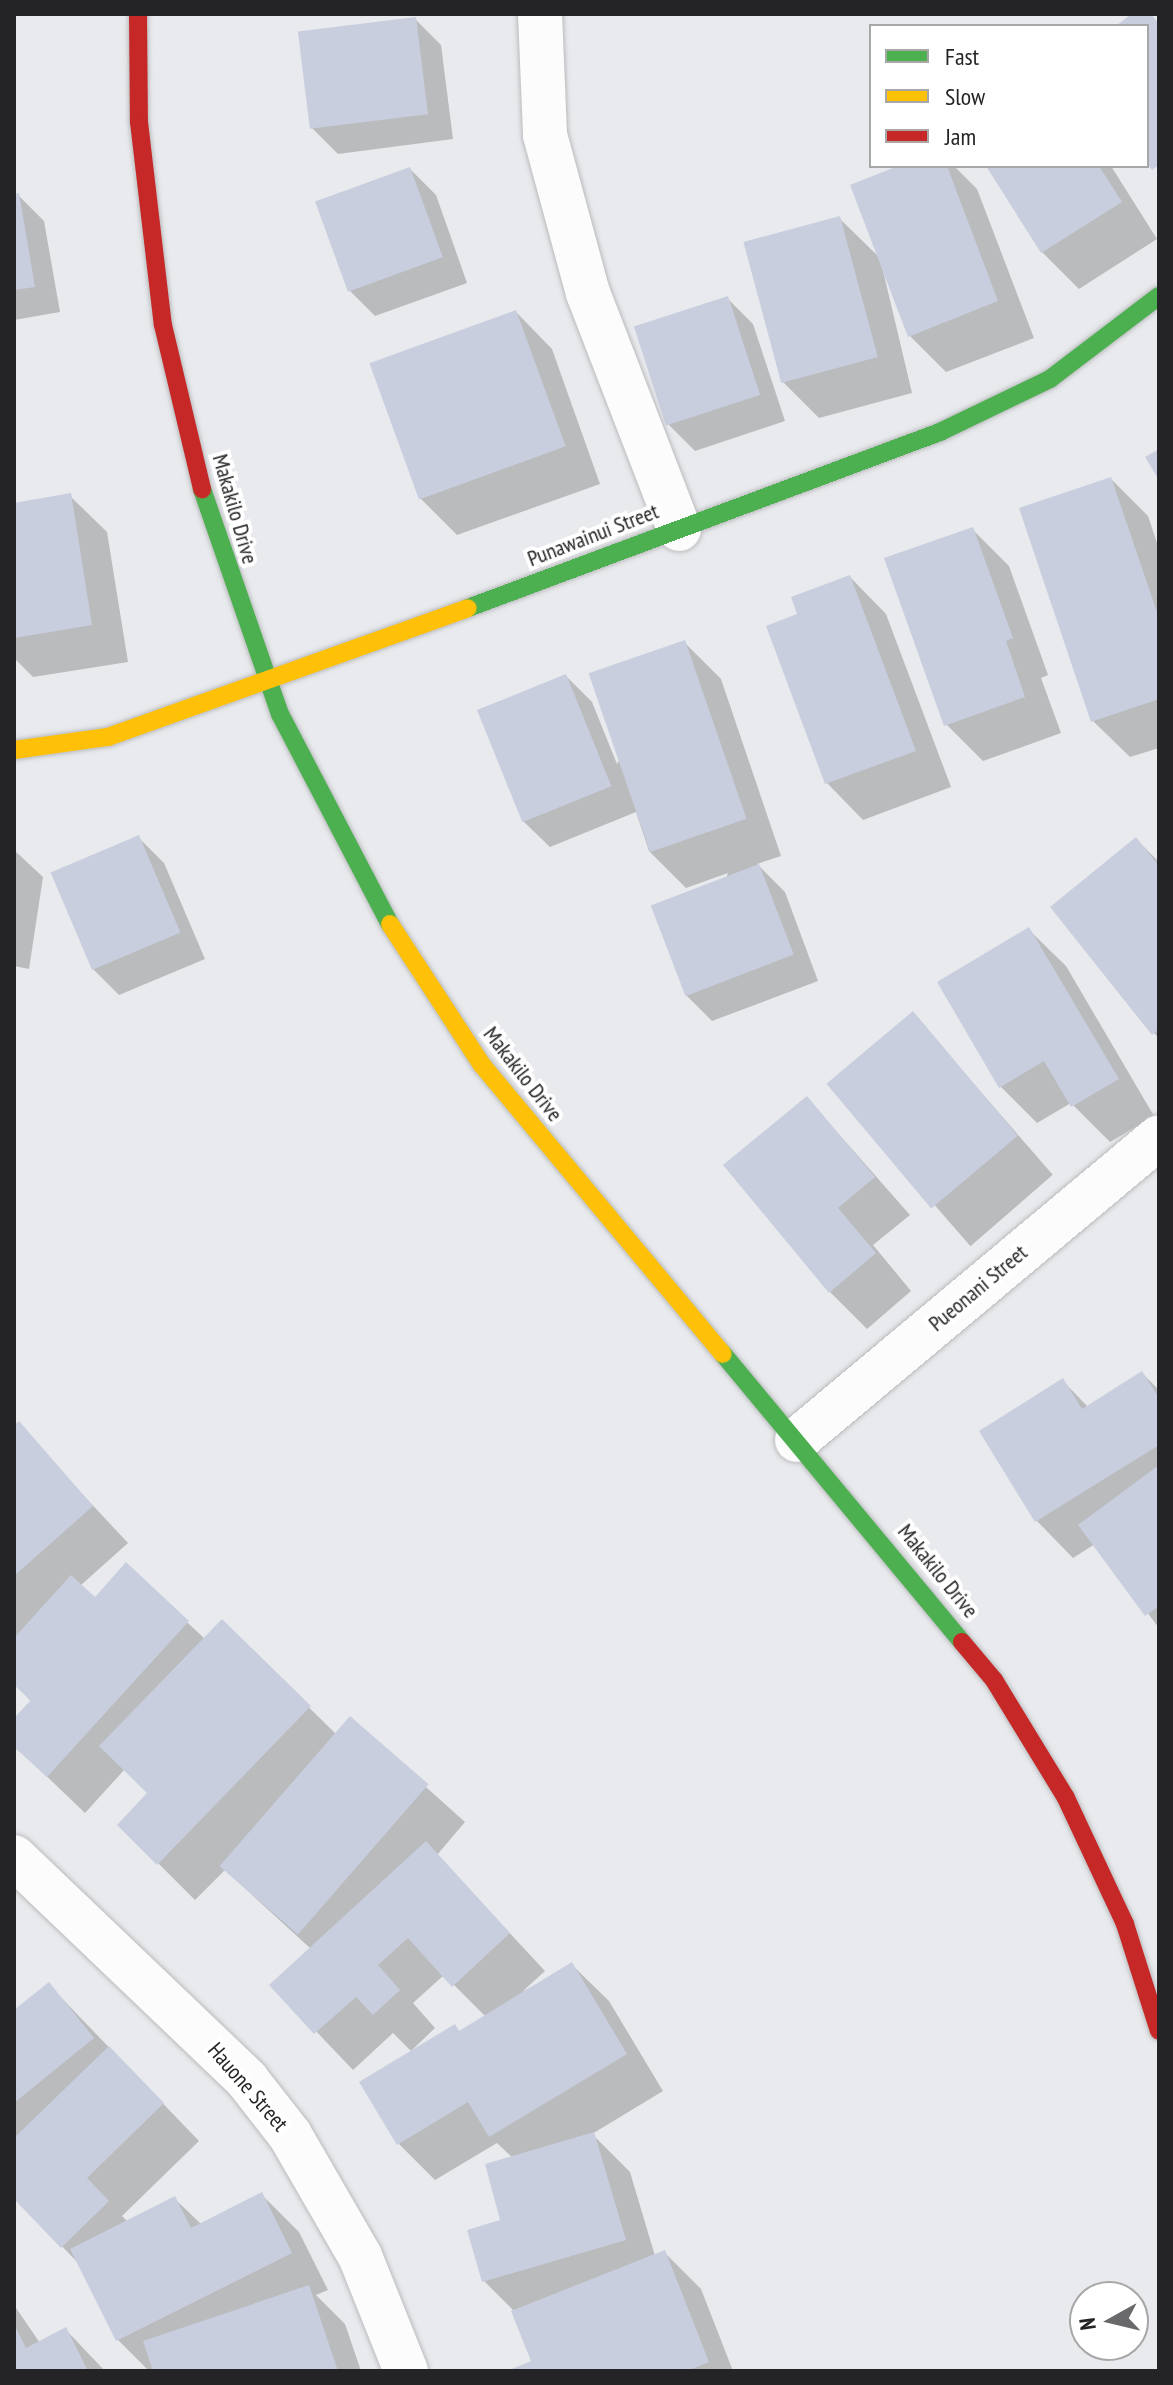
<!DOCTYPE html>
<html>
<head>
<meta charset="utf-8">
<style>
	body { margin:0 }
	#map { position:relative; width:1173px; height:2385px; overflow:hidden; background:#e8eaed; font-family:"PT Sans Narrow",sans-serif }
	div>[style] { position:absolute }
	.shadow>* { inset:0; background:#0003; transform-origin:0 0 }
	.building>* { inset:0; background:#c9cedf; transform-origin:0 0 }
	.roads { filter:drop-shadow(0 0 2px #babbbd) drop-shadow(0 0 2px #babbbd) }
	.street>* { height:44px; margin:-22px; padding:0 22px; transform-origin:22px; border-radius:22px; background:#fcfcfc }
	.fast>* { height:18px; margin:-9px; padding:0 9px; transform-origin:9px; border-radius:9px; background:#4caf50 }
	.slow>* { height:18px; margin:-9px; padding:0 9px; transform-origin:9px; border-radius:9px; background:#ffc107 }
	.jam>* { height:18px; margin:-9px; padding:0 9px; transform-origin:9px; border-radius:9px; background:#c62828 }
	span { translate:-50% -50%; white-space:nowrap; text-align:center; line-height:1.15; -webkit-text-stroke:8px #fff; paint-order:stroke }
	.street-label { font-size:22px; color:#242426 }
	.frame { position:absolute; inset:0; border:16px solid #242426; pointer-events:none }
	.legend { position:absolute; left:869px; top:24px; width:280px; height:144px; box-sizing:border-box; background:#fff; border:2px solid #a7a7a8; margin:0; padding:10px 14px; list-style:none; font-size:24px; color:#242426 }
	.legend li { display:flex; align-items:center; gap:16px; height:40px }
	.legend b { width:40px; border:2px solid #a7a7a8 }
	.north { position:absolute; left:1069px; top:2281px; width:80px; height:80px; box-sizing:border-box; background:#fff; border:2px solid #a7a7a8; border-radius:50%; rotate:262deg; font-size:22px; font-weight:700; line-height:32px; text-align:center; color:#242426 }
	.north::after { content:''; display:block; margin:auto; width:28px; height:36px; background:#69696c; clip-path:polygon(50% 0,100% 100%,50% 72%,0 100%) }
</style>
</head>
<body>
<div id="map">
	<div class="shadow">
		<i style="clip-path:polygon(415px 19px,441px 45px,453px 139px,338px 154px,312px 128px)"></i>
		<i style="clip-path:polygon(904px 166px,954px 166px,977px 189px,1034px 338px,946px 372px,909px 335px)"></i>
		<i style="clip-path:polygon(989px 166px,1111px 166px,1157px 239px,1079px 289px,1042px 252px)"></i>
		<i style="clip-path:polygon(410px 169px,436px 195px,467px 283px,375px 316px,349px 290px,318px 203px)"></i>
		<i style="clip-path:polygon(18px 195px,44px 221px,60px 312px,14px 320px,14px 196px)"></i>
		<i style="clip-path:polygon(839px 218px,880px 258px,912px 393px,819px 418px,782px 381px)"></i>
		<i style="clip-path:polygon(727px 298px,753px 324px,785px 421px,695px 451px,669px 425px,636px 328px)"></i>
		<i style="clip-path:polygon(516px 312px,552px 349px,600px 484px,457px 535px,420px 498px)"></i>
		<i style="clip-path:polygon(1111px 479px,1148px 516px,1159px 549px,1159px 748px,1130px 757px,1093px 721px)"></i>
		<i style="clip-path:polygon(70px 496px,107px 532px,128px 662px,33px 677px,14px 658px,14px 505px)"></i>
		<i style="clip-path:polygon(972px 529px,1009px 566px,1048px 675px,1041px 678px,1061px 733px,983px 761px,946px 724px)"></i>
		<i style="clip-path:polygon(850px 577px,886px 614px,951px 787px,863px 820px,827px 783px)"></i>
		<i style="clip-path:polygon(684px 642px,721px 679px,781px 856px,757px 864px,785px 892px,818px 981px,712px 1021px,686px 995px,728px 873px,686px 888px,649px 851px,636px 812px,550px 847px,524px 822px,566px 676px,592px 702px,617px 764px)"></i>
		<i style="clip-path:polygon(138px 837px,164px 863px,205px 959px,119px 995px,93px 969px)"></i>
		<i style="clip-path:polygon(1136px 839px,1159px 862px,1159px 1038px,1154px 1033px)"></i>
		<i style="clip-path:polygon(14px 850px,43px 877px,29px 969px,14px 966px)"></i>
		<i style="clip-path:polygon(1029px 930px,1066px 966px,1154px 1116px,1110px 1142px,1071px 1103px,1037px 1123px,1001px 1087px)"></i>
		<i style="left:913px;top:1014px;width:213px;height:109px;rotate:49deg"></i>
		<i style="clip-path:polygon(807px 1098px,910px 1215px,873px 1245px,911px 1291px,867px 1329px,830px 1292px)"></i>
		<i style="clip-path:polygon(1142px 1373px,1159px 1390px,1159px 1628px,1095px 1544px,1073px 1558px,1037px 1521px,1063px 1381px,1088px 1407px)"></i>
		<i style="clip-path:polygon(14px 1421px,128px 1543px,80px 1586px,95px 1599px,126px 1565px,205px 1639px,222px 1622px,337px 1735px,350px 1719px,465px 1822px,437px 1855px,545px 1971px,522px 1992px,572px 1965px,609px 2001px,663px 2091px,592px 2134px,630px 2172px,655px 2256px,664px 2252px,701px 2289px,733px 2371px,512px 2371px,534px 2362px,515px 2312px,484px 2281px,503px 2221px,513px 2158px,497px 2143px,435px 2180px,399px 2144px,455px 2026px,460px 2032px,486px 2017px,444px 1975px,413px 2003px,435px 2028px,411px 2051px,393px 2033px,353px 2070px,272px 1985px,311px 1949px,225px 1870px,195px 1900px,120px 1825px,150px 1794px,125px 1769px,85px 1813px,14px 1745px,14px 1721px,32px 1702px,14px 1684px)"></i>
		<i style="clip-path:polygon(49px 1985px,199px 2141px,122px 2216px,128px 2222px,175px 2199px,202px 2225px,262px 2195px,299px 2232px,328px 2290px,316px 2295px,345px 2324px,361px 2371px,149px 2371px,118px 2340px,80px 2265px,14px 2196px,14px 2013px)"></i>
		<i style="clip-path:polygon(14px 2305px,40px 2343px,66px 2330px,105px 2371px,14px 2371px)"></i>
	</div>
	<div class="building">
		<i style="clip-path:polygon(1131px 14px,1151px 14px,1159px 24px,1159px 165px,1152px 170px,1147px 163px,1147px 26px,1116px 26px)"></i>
		<i style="left:416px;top:17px;width:98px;height:119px;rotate:83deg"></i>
		<i style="clip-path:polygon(898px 166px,947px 166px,998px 301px,908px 337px,850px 185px)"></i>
		<i style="clip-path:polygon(986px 166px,1099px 166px,1122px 202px,1041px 253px)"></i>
		<i style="left:410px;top:167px;width:96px;height:101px;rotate:70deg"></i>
		<i style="clip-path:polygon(19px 193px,35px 287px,14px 290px,14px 194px)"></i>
		<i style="left:840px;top:216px;width:146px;height:100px;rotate:75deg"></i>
		<i style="left:728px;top:296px;width:104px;height:99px;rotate:72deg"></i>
		<i style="left:516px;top:310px;width:145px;height:156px;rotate:70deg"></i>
		<i style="clip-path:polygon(1159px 449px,1159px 480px,1145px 457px)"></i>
		<i style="clip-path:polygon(1111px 477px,1159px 618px,1159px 699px,1091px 722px,1019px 508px)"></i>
		<i style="clip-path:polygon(71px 493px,92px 625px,14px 638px,14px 503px)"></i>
		<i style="clip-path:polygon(973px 527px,1013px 638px,1006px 641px,1025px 697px,944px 726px,884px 558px)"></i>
		<i style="clip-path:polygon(850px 575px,916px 751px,825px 784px,766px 626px,797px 614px,791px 597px)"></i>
		<i style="left:685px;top:640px;width:189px;height:102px;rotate:71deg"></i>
		<i style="left:566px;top:674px;width:121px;height:96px;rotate:68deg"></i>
		<i style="left:139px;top:835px;width:106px;height:96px;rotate:67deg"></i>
		<i style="clip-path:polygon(1136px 837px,1159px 866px,1159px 1029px,1152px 1035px,1050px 907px)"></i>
		<i style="left:759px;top:864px;width:97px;height:116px;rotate:69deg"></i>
		<i style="clip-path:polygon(1029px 927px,1119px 1079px,1071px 1107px,1044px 1061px,999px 1088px,937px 982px)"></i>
		<i style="left:913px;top:1011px;width:163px;height:113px;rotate:50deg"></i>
		<i style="clip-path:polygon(807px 1096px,875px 1177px,838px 1208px,876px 1253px,829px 1293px,723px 1165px)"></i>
		<i style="clip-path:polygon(1142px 1371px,1159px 1398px,1159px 1445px,1035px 1522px,979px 1431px,1063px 1378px,1082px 1409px)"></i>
		<i style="clip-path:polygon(19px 1421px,93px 1506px,14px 1576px,14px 1426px)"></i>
		<i style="clip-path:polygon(1159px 1465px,1159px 1606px,1145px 1616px,1078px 1525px)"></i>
		<i style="clip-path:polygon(126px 1562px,189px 1621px,47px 1777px,14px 1747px,14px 1718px,31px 1700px,14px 1685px,14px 1638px,71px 1575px,95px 1597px)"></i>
		<i style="clip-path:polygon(222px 1619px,311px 1706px,157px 1865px,117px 1825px,147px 1793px,99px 1746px)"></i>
		<i style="left:350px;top:1716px;width:104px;height:199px;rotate:41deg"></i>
		<i style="clip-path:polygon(426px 1841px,510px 1933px,452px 1987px,408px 1938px,378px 1965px,400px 1990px,373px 2015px,356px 1997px,314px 2034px,269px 1985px)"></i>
		<i style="clip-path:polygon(572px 1962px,627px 2054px,489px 2137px,468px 2102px,397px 2145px,359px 2082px,455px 2024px,459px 2031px)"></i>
		<i style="clip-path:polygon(49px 1982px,94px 2038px,14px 2103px,14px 2010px)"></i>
		<i style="clip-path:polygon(109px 2046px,164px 2103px,87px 2178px,109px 2201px,61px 2248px,14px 2199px,14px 2138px)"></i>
		<i style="clip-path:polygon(594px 2132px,626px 2240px,482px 2282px,467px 2230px,500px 2220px,485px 2164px)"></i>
		<i style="clip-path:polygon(262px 2192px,292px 2253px,116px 2341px,70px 2249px,175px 2196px,191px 2228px)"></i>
		<i style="clip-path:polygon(665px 2250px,709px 2362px,687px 2371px,507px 2371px,531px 2361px,511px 2311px)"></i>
		<i style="clip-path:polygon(309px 2285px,338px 2371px,153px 2371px,143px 2341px)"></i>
		<i style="clip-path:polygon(14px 2324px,26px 2348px,66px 2327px,88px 2371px,14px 2371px)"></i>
	</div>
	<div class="roads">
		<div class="street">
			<i style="left:540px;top:14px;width:121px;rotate:87.6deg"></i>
			<i style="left:545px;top:135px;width:164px;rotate:74.8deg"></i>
			<i style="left:588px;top:293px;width:253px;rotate:68.9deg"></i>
			<i style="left:797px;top:1440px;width:472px;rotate:-39.9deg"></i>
			<i style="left:14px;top:1857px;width:323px;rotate:43.7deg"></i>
			<i style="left:247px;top:2080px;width:70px;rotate:52deg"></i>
			<i style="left:290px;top:2135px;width:140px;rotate:60deg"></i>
			<i style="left:360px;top:2256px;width:124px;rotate:68.2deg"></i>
		</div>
		<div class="fast">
			<i style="left:202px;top:489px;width:238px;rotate:70.9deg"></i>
			<i style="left:280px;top:714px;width:237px;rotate:62.4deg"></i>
			<i style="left:468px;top:608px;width:504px;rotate:-20.45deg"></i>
			<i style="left:940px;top:432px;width:122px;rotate:-25.7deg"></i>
			<i style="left:1050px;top:379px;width:137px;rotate:-37.3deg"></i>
			<i style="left:723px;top:1354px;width:374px;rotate:50.3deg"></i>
		</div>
		<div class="slow">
			<i style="left:14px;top:750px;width:95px;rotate:-7.9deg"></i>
			<i style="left:108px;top:737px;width:382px;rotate:-19.7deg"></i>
			<i style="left:390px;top:924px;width:168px;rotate:56.9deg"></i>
			<i style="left:482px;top:1065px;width:376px;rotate:50.2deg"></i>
		</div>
		<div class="jam">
			<i style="left:138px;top:14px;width:108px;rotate:89.5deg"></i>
			<i style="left:139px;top:122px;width:204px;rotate:83.3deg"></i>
			<i style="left:163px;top:325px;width:169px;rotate:76.6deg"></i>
			<i style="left:962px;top:1642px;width:50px;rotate:49.9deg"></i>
			<i style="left:994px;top:1680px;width:138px;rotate:58.6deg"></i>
			<i style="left:1066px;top:1798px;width:139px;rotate:64.9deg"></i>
			<i style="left:1125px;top:1924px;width:112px;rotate:72.4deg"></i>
		</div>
	</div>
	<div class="street-label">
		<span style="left:235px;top:509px;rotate:74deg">Makakilo Drive</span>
		<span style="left:593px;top:535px;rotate:-21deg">Punawainui Street</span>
		<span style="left:523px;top:1074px;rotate:52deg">Makakilo Drive</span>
		<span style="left:978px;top:1288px;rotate:-40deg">Pueonani Street</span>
		<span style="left:938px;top:1571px;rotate:51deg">Makakilo Drive</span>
		<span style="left:248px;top:2087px;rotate:49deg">Hauone Street</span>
	</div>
	<div class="frame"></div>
	<ul class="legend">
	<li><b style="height:10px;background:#4caf50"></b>Fast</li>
	<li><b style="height:10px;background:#ffc107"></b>Slow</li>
	<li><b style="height:10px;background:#c62828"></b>Jam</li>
	</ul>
	<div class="north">N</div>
</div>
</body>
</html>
